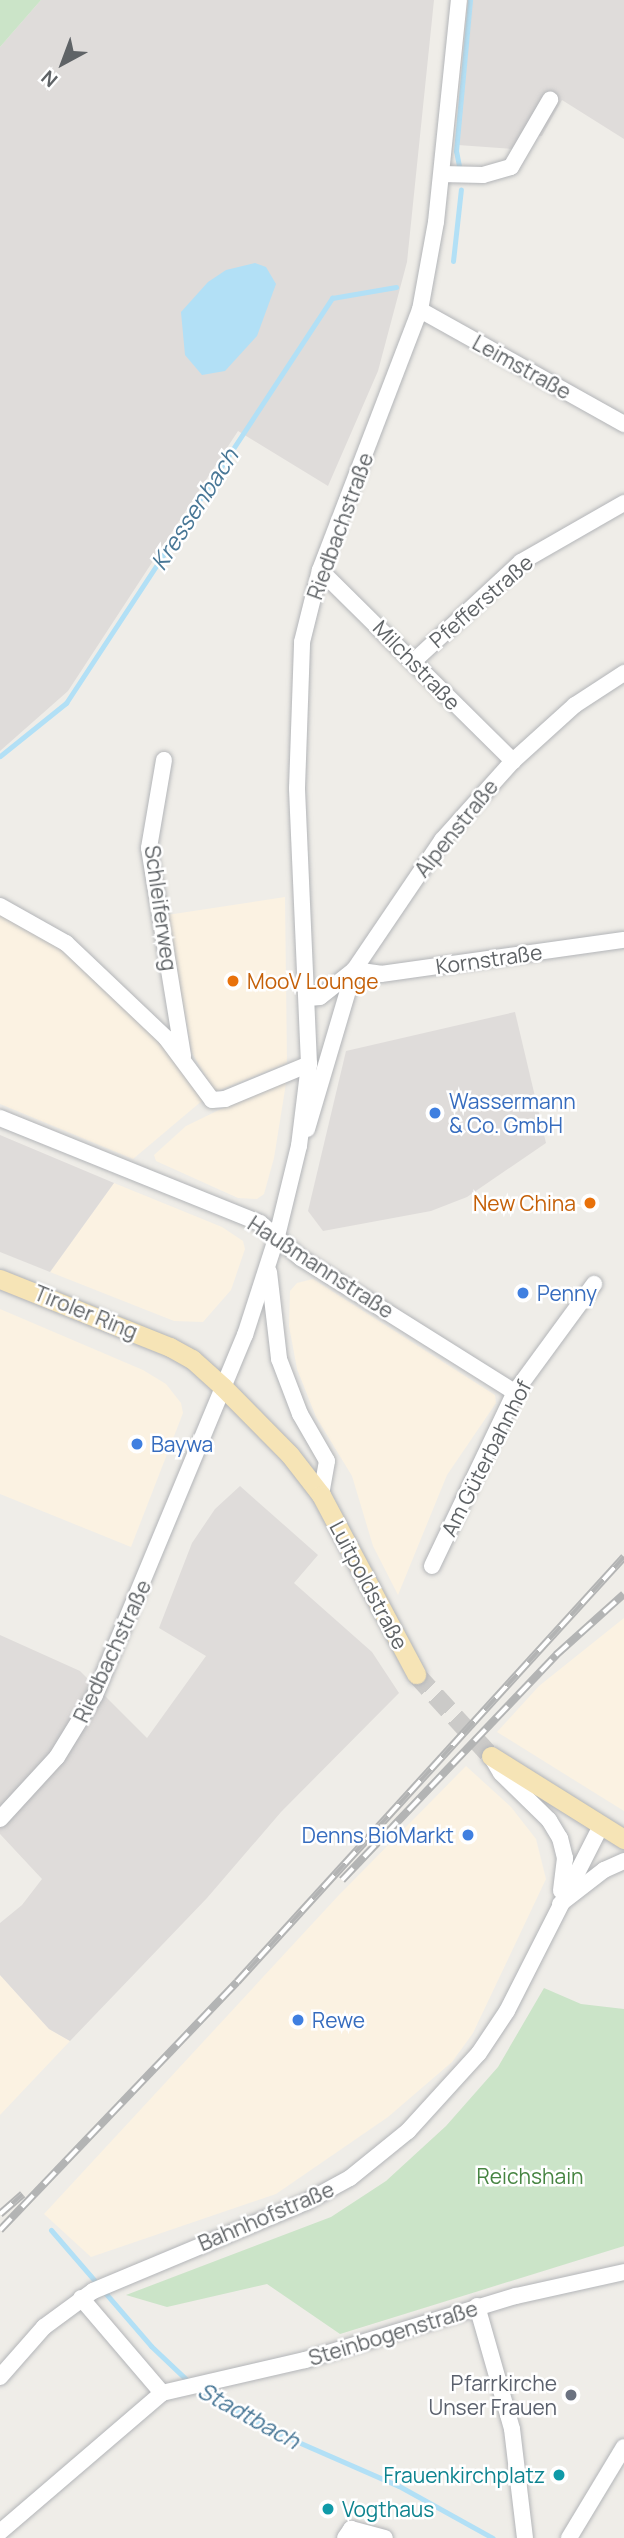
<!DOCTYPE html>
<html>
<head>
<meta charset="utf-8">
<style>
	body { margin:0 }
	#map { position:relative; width:624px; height:2538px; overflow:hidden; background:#efede8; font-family:Manrope,sans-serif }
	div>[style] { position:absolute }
	.commercial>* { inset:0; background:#fbf2e2 }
	.industrial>* { inset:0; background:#dfdcda }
	.green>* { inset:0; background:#cbe4c8 }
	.water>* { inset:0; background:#b2e0f6 }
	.stream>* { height:5px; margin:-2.5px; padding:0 2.5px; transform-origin:2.5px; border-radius:2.5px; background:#b2e0f6 }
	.major-tunnel>* { height:19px; margin-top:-9.5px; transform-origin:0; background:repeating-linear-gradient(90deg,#cbcac8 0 19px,transparent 0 29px) }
	.roads { filter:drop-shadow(0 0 2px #b3b5b8) drop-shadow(0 0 2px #b3b5b8) }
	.minor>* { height:16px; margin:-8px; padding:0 8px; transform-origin:8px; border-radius:8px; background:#fff }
	.major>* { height:19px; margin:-9.5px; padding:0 9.5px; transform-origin:9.5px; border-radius:9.5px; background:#f6e4b6 }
	.rail>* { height:8px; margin-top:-4px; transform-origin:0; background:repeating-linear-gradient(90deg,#fff 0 16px,#b3b4b4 0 32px); box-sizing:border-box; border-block:2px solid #b3b4b4 }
	.dots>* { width:19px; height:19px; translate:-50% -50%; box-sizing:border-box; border:4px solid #fff; border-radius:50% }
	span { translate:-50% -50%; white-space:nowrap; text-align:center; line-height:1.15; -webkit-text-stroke:5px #fff; paint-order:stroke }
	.street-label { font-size:21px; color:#5f6366 }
	.food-label { font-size:21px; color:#c56008 }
	.left { translate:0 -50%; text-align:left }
	.right { translate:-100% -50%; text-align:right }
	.shop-label { font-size:21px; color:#366cbe }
	.park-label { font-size:21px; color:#468441 }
	.worship-label { font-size:21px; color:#5b616d }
	.culture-label { font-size:21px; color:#0d838f }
	.water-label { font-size:23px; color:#487796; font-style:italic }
	.north { position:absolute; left:28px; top:28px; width:70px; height:70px; -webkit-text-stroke:5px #fff; paint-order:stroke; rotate:221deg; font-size:19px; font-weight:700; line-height:28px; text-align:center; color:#5f6366 }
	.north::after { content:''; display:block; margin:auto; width:24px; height:32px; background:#5f6366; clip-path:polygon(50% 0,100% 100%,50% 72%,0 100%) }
</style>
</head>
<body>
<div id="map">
	<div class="commercial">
		<i style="clip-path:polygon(285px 897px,287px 1063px,215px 1092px,192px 1053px,167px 915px)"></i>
		<i style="clip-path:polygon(0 912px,61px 945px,177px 1054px,203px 1100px,133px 1159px,0 1104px)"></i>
		<i style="clip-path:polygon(287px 1077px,274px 1158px,264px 1194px,257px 1199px,238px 1198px,156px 1161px,154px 1155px,186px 1126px)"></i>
		<i style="clip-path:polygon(114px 1183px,222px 1227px,243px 1241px,245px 1249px,231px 1290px,203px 1322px,174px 1321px,50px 1272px)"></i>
		<i style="clip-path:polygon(313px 1279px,495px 1395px,496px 1403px,447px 1475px,398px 1595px,373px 1546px,352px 1476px,316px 1417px,297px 1369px,289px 1326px,290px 1291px,297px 1283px)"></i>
		<i style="clip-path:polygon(0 1309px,143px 1370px,166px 1384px,181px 1403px,183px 1413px,131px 1547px,0 1494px)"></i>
		<i style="clip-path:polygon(624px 1618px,624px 1811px,497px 1732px,539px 1686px)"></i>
		<i style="clip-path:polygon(466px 1766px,511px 1807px,536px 1839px,546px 1879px,473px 2033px,452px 2062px,388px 2117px,276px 2194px,91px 2257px,44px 2214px,338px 1896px)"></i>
		<i style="clip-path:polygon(0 1975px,49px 2029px,70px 2041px,0 2115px)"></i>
	</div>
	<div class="industrial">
		<i style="clip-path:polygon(41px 0,434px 0,407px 262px,378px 371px,328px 486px,238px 431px,68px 691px,0 751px,0 47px)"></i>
		<i style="clip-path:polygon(471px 0,624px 0,624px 139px,562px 100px,542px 136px,525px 136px,513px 149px,458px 145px)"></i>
		<i style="clip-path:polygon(515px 1012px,546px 1143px,467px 1197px,431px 1211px,323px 1231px,308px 1211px,346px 1051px)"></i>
		<i style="clip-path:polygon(0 1135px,114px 1183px,50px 1272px,0 1252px)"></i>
		<i style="clip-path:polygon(240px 1486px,318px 1555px,294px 1583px,372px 1652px,399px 1693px,281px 1812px,207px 1898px,70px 2041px,49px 2029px,0 1975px,0 1923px,22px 1905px,42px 1879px,0 1834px,0 1635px,80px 1671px,147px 1738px,206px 1656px,159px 1628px,192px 1543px,215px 1509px)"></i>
	</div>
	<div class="green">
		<i style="clip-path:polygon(0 0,41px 0,0 47px)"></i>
		<i style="clip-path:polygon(544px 1988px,581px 2004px,624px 2009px,624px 2246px,340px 2334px,267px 2284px,167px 2307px,126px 2295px,331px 2217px,386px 2181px,446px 2126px,498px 2067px)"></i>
	</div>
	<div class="water">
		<i style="clip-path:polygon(255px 263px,266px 267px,276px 284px,257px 336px,225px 371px,202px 375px,185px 355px,181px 312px,208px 282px,226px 270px)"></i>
	</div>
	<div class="stream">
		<i style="left:459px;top:166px;width:15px;rotate:-101deg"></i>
		<i style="left:456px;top:151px;width:152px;rotate:-84.7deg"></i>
		<i style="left:453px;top:261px;width:72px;rotate:-83.7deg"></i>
		<i style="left:0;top:756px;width:85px;rotate:-38.8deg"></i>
		<i style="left:66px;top:703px;width:485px;rotate:-56.7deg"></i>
		<i style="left:332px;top:298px;width:65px;rotate:-9.8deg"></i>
		<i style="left:51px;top:2230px;width:153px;rotate:49.2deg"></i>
		<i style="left:151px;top:2346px;width:54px;rotate:43.5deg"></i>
		<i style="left:198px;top:2389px;width:86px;rotate:29.2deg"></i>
		<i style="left:273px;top:2431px;width:137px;rotate:23.6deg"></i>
		<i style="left:399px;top:2486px;width:107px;rotate:29deg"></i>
	</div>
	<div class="major-tunnel">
		<i style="left:416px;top:1674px;width:111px;rotate:47.6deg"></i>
	</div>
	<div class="roads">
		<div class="minor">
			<i style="left:442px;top:174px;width:41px;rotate:1.4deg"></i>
			<i style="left:483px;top:175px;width:29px;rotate:-16deg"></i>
			<i style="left:511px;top:167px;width:78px;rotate:-59.8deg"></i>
			<i style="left:420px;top:310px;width:234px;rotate:29.2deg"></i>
			<i style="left:320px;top:570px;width:272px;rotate:44.7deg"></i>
			<i style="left:414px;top:661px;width:146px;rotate:-42.8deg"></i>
			<i style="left:521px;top:562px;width:119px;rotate:-29.8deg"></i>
			<i style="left:164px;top:760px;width:89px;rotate:99.7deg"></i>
			<i style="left:149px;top:848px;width:211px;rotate:80.7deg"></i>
			<i style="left:0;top:906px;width:76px;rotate:29.3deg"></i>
			<i style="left:66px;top:943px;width:138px;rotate:43.5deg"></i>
			<i style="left:166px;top:1038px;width:77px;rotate:53.4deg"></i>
			<i style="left:212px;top:1100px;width:13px;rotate:-4deg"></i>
			<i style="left:225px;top:1099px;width:91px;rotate:-22.6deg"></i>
			<i style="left:354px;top:970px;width:27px;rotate:8deg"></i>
			<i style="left:381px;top:974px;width:245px;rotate:-8deg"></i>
			<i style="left:308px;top:998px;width:12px;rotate:-5deg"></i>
			<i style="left:320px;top:997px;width:43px;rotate:-38.5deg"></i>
			<i style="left:354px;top:970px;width:157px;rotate:-55.9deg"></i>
			<i style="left:442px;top:840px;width:106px;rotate:-48.1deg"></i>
			<i style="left:513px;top:761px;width:84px;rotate:-42.1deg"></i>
			<i style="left:575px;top:705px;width:59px;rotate:-33.1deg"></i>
			<i style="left:0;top:1118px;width:280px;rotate:22deg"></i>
			<i style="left:260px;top:1223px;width:54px;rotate:40.5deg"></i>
			<i style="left:301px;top:1258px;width:252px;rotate:32.1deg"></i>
			<i style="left:307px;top:1129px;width:166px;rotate:-73.5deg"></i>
			<i style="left:269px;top:1272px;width:88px;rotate:83.4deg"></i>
			<i style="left:279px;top:1359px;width:59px;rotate:69.1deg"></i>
			<i style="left:300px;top:1414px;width:54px;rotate:60.1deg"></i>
			<i style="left:327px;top:1461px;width:35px;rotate:100deg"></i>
			<i style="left:432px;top:1566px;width:193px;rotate:-64.5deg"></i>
			<i style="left:515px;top:1392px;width:134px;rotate:-53.8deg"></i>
			<i style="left:492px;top:1758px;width:17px;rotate:59deg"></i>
			<i style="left:501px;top:1773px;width:67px;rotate:44.4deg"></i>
			<i style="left:549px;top:1820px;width:21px;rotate:59deg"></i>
			<i style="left:560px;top:1838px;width:21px;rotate:76deg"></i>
			<i style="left:565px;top:1858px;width:33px;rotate:97deg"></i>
			<i style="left:0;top:1819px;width:84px;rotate:-47.4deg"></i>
			<i style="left:57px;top:1757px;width:73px;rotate:-58.5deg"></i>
			<i style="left:95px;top:1695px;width:390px;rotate:-67.4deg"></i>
			<i style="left:245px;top:1335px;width:104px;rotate:-72.1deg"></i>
			<i style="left:277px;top:1236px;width:93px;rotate:-76.3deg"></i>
			<i style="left:299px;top:1146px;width:83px;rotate:-83deg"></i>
			<i style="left:309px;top:1064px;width:276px;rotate:-92.5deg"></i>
			<i style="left:297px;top:788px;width:146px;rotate:-88deg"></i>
			<i style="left:302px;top:642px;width:74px;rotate:-76deg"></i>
			<i style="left:320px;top:570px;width:279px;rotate:-69deg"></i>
			<i style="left:420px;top:310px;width:89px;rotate:-79.7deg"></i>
			<i style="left:436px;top:222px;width:223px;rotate:-84.1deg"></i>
			<i style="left:560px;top:1904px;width:56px;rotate:-37.7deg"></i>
			<i style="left:604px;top:1870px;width:22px;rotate:-24deg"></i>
			<i style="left:81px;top:2298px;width:125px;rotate:49.5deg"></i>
			<i style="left:477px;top:2306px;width:128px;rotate:74.1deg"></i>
			<i style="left:512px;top:2429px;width:110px;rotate:83.2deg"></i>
			<i style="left:0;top:2377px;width:67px;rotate:-48.7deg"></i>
			<i style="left:44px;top:2327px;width:61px;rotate:-36.3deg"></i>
			<i style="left:93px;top:2291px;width:231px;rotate:-22.7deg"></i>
			<i style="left:306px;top:2202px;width:50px;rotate:-28.6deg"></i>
			<i style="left:350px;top:2178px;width:75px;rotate:-39deg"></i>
			<i style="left:408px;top:2131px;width:105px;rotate:-47.7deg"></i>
			<i style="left:479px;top:2053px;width:50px;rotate:-56.3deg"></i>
			<i style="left:507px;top:2011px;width:208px;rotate:-63.1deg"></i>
			<i style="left:0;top:2532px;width:213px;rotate:-40.6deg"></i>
			<i style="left:162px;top:2393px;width:147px;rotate:-13deg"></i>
			<i style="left:305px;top:2360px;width:220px;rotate:-16.9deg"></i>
			<i style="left:516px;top:2296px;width:111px;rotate:-12.5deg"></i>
			<i style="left:345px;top:2538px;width:11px;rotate:-56deg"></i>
			<i style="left:351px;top:2529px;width:35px;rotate:15deg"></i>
			<i style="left:569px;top:2538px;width:106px;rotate:-58.9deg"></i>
		</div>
		<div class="major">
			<i style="left:0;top:1279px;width:183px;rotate:21.8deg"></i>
			<i style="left:170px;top:1347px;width:25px;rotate:29deg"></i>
			<i style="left:192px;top:1359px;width:42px;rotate:42.1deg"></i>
			<i style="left:223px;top:1387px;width:95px;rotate:45.4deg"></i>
			<i style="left:290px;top:1455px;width:51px;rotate:52.2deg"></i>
			<i style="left:321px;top:1495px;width:203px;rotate:62deg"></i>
			<i style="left:491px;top:1756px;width:157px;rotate:32deg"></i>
		</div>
	</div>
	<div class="rail">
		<i style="left:342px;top:1880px;width:311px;rotate:-46.4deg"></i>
		<i style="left:556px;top:1655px;width:91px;rotate:-41.9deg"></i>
		<i style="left:0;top:2214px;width:30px;rotate:-41deg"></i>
		<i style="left:0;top:2230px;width:343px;rotate:-46.3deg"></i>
		<i style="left:237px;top:1982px;width:575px;rotate:-47.68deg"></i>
	</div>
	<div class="dots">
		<i style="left:233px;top:981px;background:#e8710a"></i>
		<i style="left:435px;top:1113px;background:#3f7fe0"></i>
		<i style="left:590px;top:1203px;background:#e8710a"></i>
		<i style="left:523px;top:1293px;background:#3f7fe0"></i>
		<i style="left:137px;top:1444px;background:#3f7fe0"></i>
		<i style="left:468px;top:1835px;background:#3f7fe0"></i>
		<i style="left:298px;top:2020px;background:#3f7fe0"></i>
		<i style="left:571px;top:2395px;background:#6b7280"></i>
		<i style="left:559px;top:2475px;background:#0f9aa8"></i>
		<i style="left:328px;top:2509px;background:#0f9aa8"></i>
	</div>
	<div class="street-label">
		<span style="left:522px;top:367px;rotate:29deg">Leimstraße</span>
		<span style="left:340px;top:526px;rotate:-70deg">Riedbachstraße</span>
		<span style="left:481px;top:601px;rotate:-41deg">Pfefferstraße</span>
		<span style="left:417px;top:665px;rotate:46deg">Milchstraße</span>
		<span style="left:456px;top:828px;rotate:-51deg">Alpenstraße</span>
		<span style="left:161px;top:908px;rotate:82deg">Schleiferweg</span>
		<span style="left:489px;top:959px;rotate:-8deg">Kornstraße</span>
		<span style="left:321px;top:1267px;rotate:33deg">Haußmannstraße</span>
		<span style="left:86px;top:1312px;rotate:22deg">Tiroler Ring</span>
		<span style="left:486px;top:1458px;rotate:-63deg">Am Güterbahnhof</span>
		<span style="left:369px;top:1585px;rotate:62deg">Luitpoldstraße</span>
		<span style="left:112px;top:1651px;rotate:-65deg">Riedbachstraße</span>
		<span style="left:266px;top:2216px;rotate:-23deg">Bahnhofstraße</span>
		<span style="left:393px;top:2333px;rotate:-17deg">Steinbogenstraße</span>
	</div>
	<div class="food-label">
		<span class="left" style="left:247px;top:981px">MooV Lounge</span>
		<span class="right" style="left:576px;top:1203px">New China</span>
	</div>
	<div class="shop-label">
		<span class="left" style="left:449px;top:1113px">Wassermann<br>&amp; Co. GmbH</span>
		<span class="left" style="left:537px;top:1293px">Penny</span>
		<span class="left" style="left:151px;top:1444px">Baywa</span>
		<span class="right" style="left:454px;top:1835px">Denns BioMarkt</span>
		<span class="left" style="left:312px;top:2020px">Rewe</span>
	</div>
	<div class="park-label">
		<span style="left:530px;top:2176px">Reichshain</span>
	</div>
	<div class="worship-label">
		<span class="right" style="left:557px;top:2395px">Pfarrkirche<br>Unser Frauen</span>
	</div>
	<div class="culture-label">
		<span class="right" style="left:545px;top:2475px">Frauenkirchplatz</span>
		<span class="left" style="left:342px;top:2509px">Vogthaus</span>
	</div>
	<div class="water-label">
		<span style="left:194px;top:509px;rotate:-57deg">Kressenbach</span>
		<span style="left:249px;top:2415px;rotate:29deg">Stadtbach</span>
	</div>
	<div class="north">N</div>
</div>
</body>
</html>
